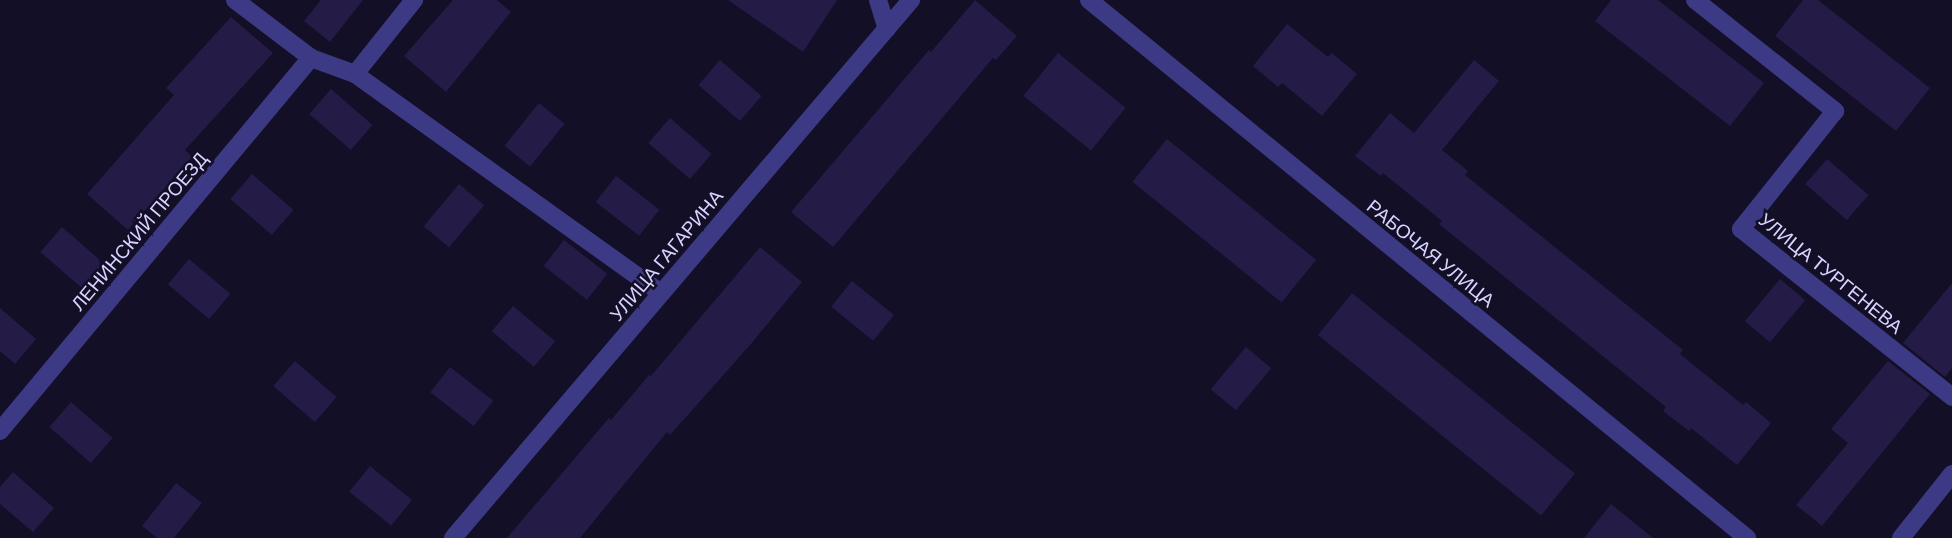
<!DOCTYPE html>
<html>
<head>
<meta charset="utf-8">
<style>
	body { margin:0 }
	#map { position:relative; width:1952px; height:538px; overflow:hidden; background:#130f26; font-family:Barlow,sans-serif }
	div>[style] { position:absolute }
	.building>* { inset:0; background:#241b47; transform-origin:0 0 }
	.minor>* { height:18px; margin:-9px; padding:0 9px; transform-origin:9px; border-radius:9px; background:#3d3a85 }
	span { translate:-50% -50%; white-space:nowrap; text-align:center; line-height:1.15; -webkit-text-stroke:5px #130f26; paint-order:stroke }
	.street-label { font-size:19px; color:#d9d4ff }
</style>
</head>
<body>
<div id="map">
	<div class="building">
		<i style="clip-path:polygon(321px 0,363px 0,330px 42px,304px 21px)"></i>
		<i style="clip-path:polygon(453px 0,497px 0,511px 12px,446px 92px,404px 56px)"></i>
		<i style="clip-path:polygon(728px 0,837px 0,803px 52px)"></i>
		<i style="clip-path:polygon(975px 0,1017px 36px,996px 60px,993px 58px,833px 247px,791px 212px,929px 50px,931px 52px)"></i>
		<i style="clip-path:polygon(1611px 0,1658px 0,1764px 83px,1730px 126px,1595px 21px)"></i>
		<i style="clip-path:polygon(1803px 0,1818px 0,1930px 88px,1896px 131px,1775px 36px)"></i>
		<i style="clip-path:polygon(231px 17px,273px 53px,185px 150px,192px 157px,128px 230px,87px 194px,174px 95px,166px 88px)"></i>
		<i style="clip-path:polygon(1287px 24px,1328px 57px,1332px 53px,1357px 74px,1322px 116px,1282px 83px,1278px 87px,1253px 66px)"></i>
		<i style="left:1058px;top:53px;width:87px;height:55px;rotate:39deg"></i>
		<i style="left:720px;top:60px;width:55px;height:33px;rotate:41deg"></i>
		<i style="clip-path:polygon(1474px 60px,1499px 81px,1442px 150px,1468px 171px,1465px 175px,1683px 350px,1680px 354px,1743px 405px,1746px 402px,1771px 423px,1737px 465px,1691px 428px,1689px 431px,1663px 411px,1666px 407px,1439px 224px,1442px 221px,1383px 173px,1381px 176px,1355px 156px,1390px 113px,1414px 133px)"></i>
		<i style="left:331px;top:89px;width:55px;height:33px;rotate:41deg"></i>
		<i style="left:539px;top:103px;width:33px;height:55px;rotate:39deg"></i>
		<i style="left:670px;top:118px;width:55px;height:33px;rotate:41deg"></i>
		<i style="left:1167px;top:139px;width:192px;height:55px;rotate:39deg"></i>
		<i style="left:1827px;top:159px;width:55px;height:33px;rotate:41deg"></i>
		<i style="left:252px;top:174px;width:55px;height:33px;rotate:41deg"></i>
		<i style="left:616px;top:176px;width:55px;height:33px;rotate:38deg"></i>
		<i style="left:459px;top:184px;width:33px;height:55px;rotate:40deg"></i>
		<i style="left:62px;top:227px;width:55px;height:33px;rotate:41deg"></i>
		<i style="left:564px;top:240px;width:55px;height:33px;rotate:38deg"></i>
		<i style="clip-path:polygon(760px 247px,802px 282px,750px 345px,670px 435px,667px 432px,580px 538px,507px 538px,609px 418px,611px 420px,649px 375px,651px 376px)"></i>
		<i style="left:189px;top:259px;width:54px;height:33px;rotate:40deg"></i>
		<i style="left:1780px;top:279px;width:33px;height:55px;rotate:40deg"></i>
		<i style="left:852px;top:281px;width:54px;height:33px;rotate:39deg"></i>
		<i style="clip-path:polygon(1952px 283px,1952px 368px,1945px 377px,1903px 343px)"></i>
		<i style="left:1352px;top:293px;width:287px;height:54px;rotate:39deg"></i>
		<i style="left:513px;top:306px;width:55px;height:33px;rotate:40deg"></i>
		<i style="clip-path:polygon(0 308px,36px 339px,15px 364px,0 351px)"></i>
		<i style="left:1246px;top:347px;width:33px;height:55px;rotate:40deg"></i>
		<i style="left:295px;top:361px;width:55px;height:33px;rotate:41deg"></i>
		<i style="clip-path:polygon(1888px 361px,1930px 394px,1822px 526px,1796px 505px,1848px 443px,1831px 429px)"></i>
		<i style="left:450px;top:367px;width:55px;height:32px;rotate:38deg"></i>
		<i style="left:71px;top:402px;width:55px;height:33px;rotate:41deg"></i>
		<i style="left:370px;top:466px;width:54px;height:33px;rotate:39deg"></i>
		<i style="clip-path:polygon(13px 472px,54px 508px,33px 532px,0 504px,0 487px)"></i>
		<i style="clip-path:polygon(176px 483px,202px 503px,174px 538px,157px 538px,142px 526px)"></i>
		<i style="clip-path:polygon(1611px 504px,1653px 538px,1584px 538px)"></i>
	</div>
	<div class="minor">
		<i style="left:235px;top:0;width:96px;rotate:37.3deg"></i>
		<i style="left:311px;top:58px;width:47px;rotate:20deg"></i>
		<i style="left:355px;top:74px;width:376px;rotate:35.6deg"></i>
		<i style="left:878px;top:0;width:30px;rotate:73deg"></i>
		<i style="left:1089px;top:0;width:850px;rotate:39.27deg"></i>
		<i style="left:1695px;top:0;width:179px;rotate:38.4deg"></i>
		<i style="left:1835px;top:111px;width:151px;rotate:128.5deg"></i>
		<i style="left:1741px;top:229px;width:270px;rotate:38.5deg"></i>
		<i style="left:355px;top:74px;width:95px;rotate:-51.4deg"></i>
		<i style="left:0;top:431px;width:486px;rotate:-50.2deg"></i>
		<i style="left:453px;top:538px;width:707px;rotate:-49.59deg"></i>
		<i style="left:1901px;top:538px;width:82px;rotate:-51.4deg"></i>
	</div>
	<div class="street-label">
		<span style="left:139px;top:231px;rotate:-50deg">ЛЕНИНСКИЙ ПРОЕЗД</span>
		<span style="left:1431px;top:253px;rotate:39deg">РАБОЧАЯ УЛИЦА</span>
		<span style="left:666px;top:255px;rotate:-50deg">УЛИЦА ГАГАРИНА</span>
		<span style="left:1831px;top:273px;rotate:39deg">УЛИЦА ТУРГЕНЕВА</span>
	</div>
</div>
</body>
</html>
